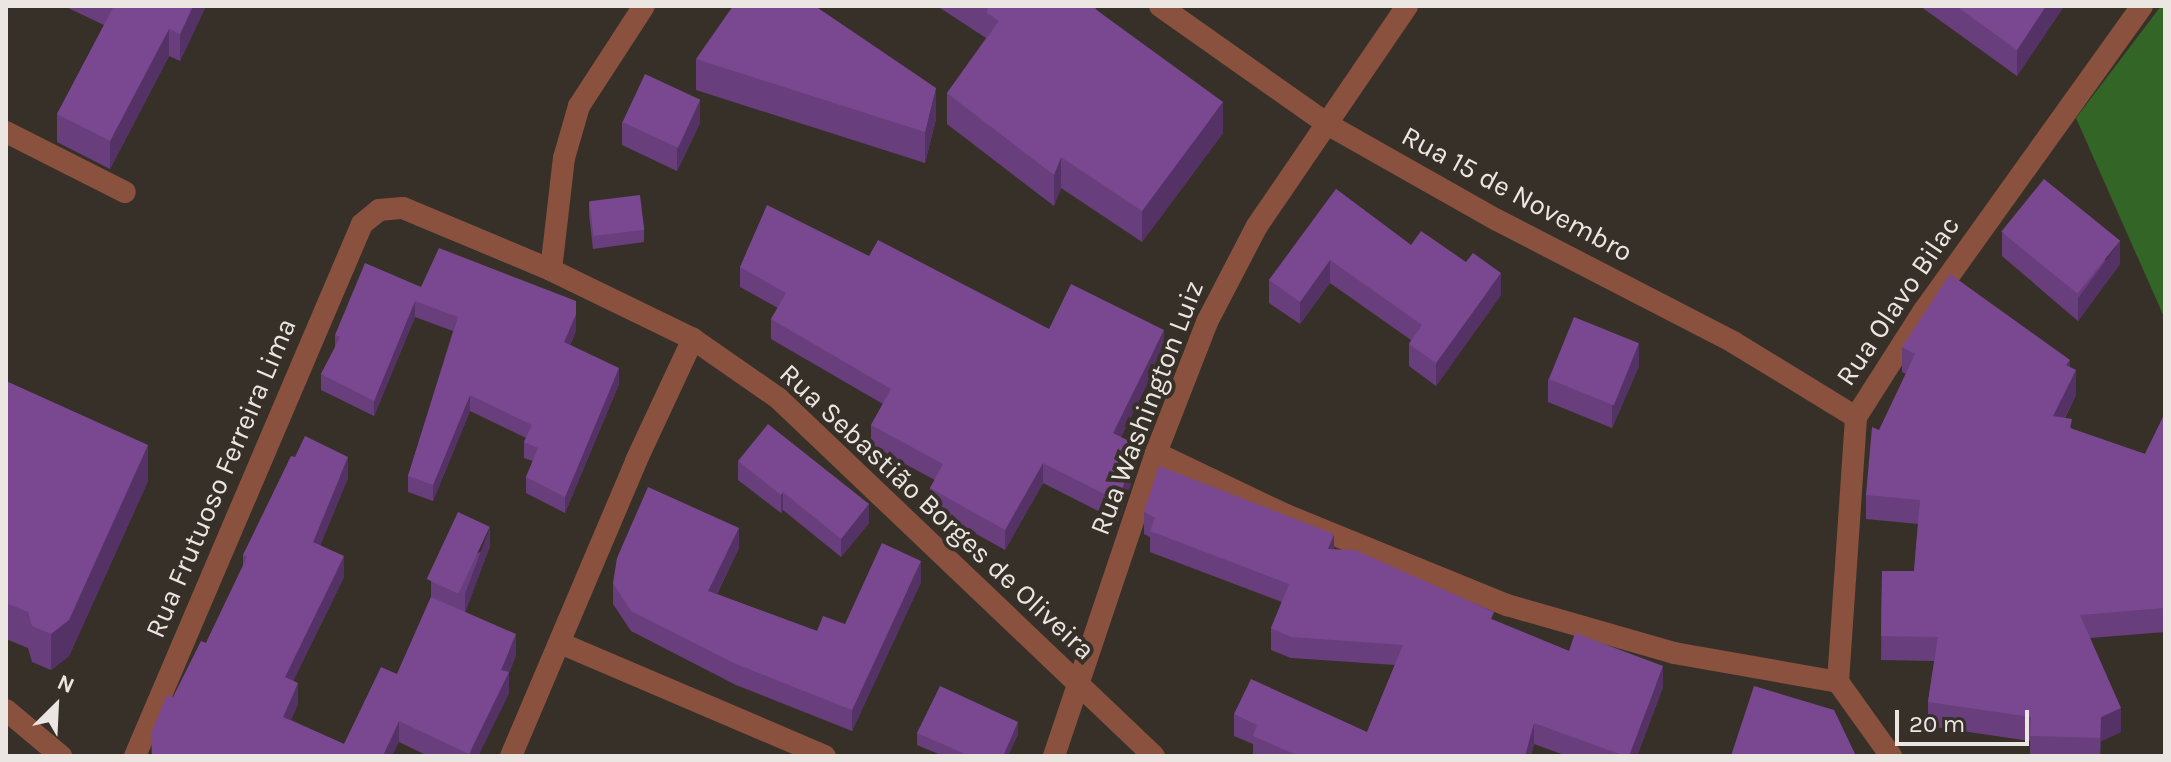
<!DOCTYPE html>
<html>
<head>
<meta charset="utf-8">
<style>
	body { margin:0 }
	#map { position:relative; width:2171px; height:762px; overflow:hidden; background:#373029; font-family:Karla,sans-serif }
	div>[style] { position:absolute }
	.green>* { inset:0; background:#336526 }
	.minor>* { height:22px; margin:-11px; padding:0 11px; transform-origin:11px; border-radius:11px; background:#8a513f }
	.wall>* { inset:0; background:#693e7c }
	.shaded-wall>* { inset:0; background:#553265 }
	.building>* { inset:0; background:#7a4890; transform-origin:0 0 }
	span { translate:-50% -50%; white-space:nowrap; text-align:center; line-height:1.15; -webkit-text-stroke:8px #373029; paint-order:stroke }
	.street-label { font-size:28px; color:#ebe6e1 }
	.frame { position:absolute; inset:0; border:8px solid #ebe6e1; pointer-events:none }
	.north { position:absolute; left:16px; top:666px; width:80px; height:80px; -webkit-text-stroke:6px #373029; paint-order:stroke; rotate:24deg; font-size:22px; font-weight:700; line-height:32px; text-align:center; color:#ebe6e1 }
	.north::after { content:''; display:block; margin:auto; width:28px; height:36px; background:#ebe6e1; clip-path:polygon(50% 0,100% 100%,50% 72%,0 100%) }
	.scale { position:absolute; left:1895px; top:710px; width:134px; height:36px; box-sizing:border-box; border:4px solid #ebe6e1; border-top:0; padding-left:10px; font-size:24px; line-height:28px; white-space:nowrap; color:#ebe6e1; -webkit-text-stroke:6px #373029; paint-order:stroke }
</style>
</head>
<body>
<div id="map">
	<div class="green">
		<i style="clip-path:polygon(2161px 6px,2165px 6px,2165px 319px,2076px 118px)"></i>
	</div>
	<div class="minor">
		<i style="left:1160px;top:6px;width:204px;rotate:35.2deg"></i>
		<i style="left:1327px;top:124px;width:195px;rotate:29.5deg"></i>
		<i style="left:1497px;top:220px;width:266px;rotate:27.3deg"></i>
		<i style="left:1733px;top:342px;width:144px;rotate:31.4deg"></i>
		<i style="left:6px;top:132px;width:133px;rotate:26.8deg"></i>
		<i style="left:551px;top:270px;width:113px;rotate:-83.4deg"></i>
		<i style="left:564px;top:158px;width:54px;rotate:-73.9deg"></i>
		<i style="left:579px;top:106px;width:119px;rotate:-57deg"></i>
		<i style="left:1156px;top:453px;width:144px;rotate:25.5deg"></i>
		<i style="left:1286px;top:515px;width:239px;rotate:22.2deg"></i>
		<i style="left:1507px;top:605px;width:174px;rotate:16deg"></i>
		<i style="left:1674px;top:653px;width:167px;rotate:10deg"></i>
		<i style="left:560px;top:643px;width:288px;rotate:23.1deg"></i>
		<i style="left:6px;top:710px;width:72px;rotate:39.9deg"></i>
		<i style="left:135px;top:756px;width:578px;rotate:-66.89deg"></i>
		<i style="left:362px;top:224px;width:22px;rotate:-39deg"></i>
		<i style="left:379px;top:210px;width:24px;rotate:-5deg"></i>
		<i style="left:403px;top:208px;width:160px;rotate:22.7deg"></i>
		<i style="left:551px;top:270px;width:158px;rotate:25.9deg"></i>
		<i style="left:693px;top:339px;width:103px;rotate:34.8deg"></i>
		<i style="left:778px;top:398px;width:519px;rotate:43.6deg"></i>
		<i style="left:511px;top:756px;width:320px;rotate:-67deg"></i>
		<i style="left:636px;top:461px;width:135px;rotate:-65deg"></i>
		<i style="left:1054px;top:756px;width:320px;rotate:-71.4deg"></i>
		<i style="left:1156px;top:453px;width:141px;rotate:-68.7deg"></i>
		<i style="left:1207px;top:322px;width:108px;rotate:-62.5deg"></i>
		<i style="left:1257px;top:226px;width:266px;rotate:-55.7deg"></i>
		<i style="left:1891px;top:756px;width:91px;rotate:-125.6deg"></i>
		<i style="left:1838px;top:682px;width:266px;rotate:-86.1deg"></i>
		<i style="left:1856px;top:417px;width:125px;rotate:-57.5deg"></i>
		<i style="left:1923px;top:312px;width:376px;rotate:-54.4deg"></i>
	</div>
	<div class="wall">
		<i style="clip-path:polygon(64px 6px,206px 6px,180px 61px,169px 56px,110px 169px,57px 142px,57px 114px,104px 25px)"></i>
		<i style="clip-path:polygon(937px 6px,1096px 6px,1096px 9px,1223px 133px,1142px 242px,1061px 188px,1054px 206px,947px 124px,947px 93px,986px 38px)"></i>
		<i style="clip-path:polygon(1920px 6px,2064px 6px,2017px 76px)"></i>
		<i style="clip-path:polygon(696px 59px,936px 119px,925px 163px,696px 90px)"></i>
		<i style="clip-path:polygon(622px 122px,700px 123px,677px 171px,622px 145px)"></i>
		<i style="clip-path:polygon(1336px 189px,1411px 245px,1501px 295px,1436px 386px,1409px 366px,1409px 344px,1411px 340px,1330px 283px,1300px 324px,1269px 303px,1269px 280px)"></i>
		<i style="clip-path:polygon(589px 202px,644px 230px,644px 242px,593px 249px,589px 214px)"></i>
		<i style="clip-path:polygon(2002px 233px,2120px 264px,2078px 321px,2002px 256px)"></i>
		<i style="clip-path:polygon(869px 256px,1049px 329px,1164px 350px,1121px 437px,1137px 465px,1118px 521px,1043px 483px,1005px 550px,930px 508px,930px 488px,935px 480px,871px 446px,871px 425px,883px 404px,771px 339px,771px 319px,778px 308px,740px 287px,740px 267px)"></i>
		<i style="clip-path:polygon(421px 287px,576px 331px,570px 345px,619px 384px,565px 513px,526px 493px,526px 477px,533px 461px,524px 458px,524px 442px,526px 438px,470px 411px,433px 501px,408px 492px,408px 476px,453px 331px,415px 317px,374px 416px,321px 390px,321px 374px,335px 349px,335px 335px)"></i>
		<i style="clip-path:polygon(1902px 347px,2070px 367px,2076px 395px,2065px 418px,2072px 429px,2145px 454px,2165px 413px,2165px 632px,2090px 638px,2121px 732px,2101px 741px,2100px 756px,2030px 756px,2030px 741px,1928px 726px,1928px 702px,1934px 661px,1881px 660px,1882px 571px,1914px 571px,1918px 524px,1866px 519px,1866px 495px,1906px 374px,1902px 372px)"></i>
		<i style="clip-path:polygon(1639px 366px,1612px 428px,1548px 402px,1548px 379px)"></i>
		<i style="clip-path:polygon(6px 381px,148px 481px,69px 656px,51px 670px,32px 662px,28px 648px,6px 639px)"></i>
		<i style="clip-path:polygon(295px 457px,348px 478px,320px 545px,344px 577px,293px 681px,298px 704px,291px 720px,344px 744px,397px 674px,431px 597px,431px 581px,490px 546px,465px 612px,516px 655px,509px 673px,509px 693px,478px 756px,428px 756px,399px 742px,151px 756px,173px 697px,206px 643px,243px 566px,243px 555px)"></i>
		<i style="clip-path:polygon(738px 461px,869px 523px,841px 557px,783px 510px,781px 513px,738px 480px)"></i>
		<i style="clip-path:polygon(1144px 512px,1334px 549px,1494px 620px,1569px 651px,1663px 687px,1637px 756px,1567px 756px,1534px 744px,1531px 756px,1253px 756px,1253px 744px,1234px 736px,1234px 714px,1367px 732px,1395px 665px,1291px 658px,1271px 650px,1271px 628px,1282px 602px,1150px 552px,1150px 537px,1144px 534px)"></i>
		<i style="clip-path:polygon(739px 548px,717px 594px,817px 631px,845px 624px,921px 582px,852px 731px,736px 685px,631px 631px,613px 604px,613px 583px)"></i>
		<i style="clip-path:polygon(917px 733px,1018px 734px,1008px 756px,943px 756px,917px 745px)"></i>
	</div>
	<div class="shaded-wall">
		<i style="clip-path:polygon(193px 6px,206px 6px,180px 61px,180px 34px)"></i>
		<i style="clip-path:polygon(2046px 6px,2064px 6px,2017px 76px,2017px 50px)"></i>
		<i style="clip-path:polygon(169px 29px,169px 56px,110px 169px,110px 141px)"></i>
		<i style="clip-path:polygon(936px 88px,936px 119px,925px 163px,925px 132px)"></i>
		<i style="clip-path:polygon(700px 100px,700px 123px,677px 171px,677px 149px)"></i>
		<i style="clip-path:polygon(1223px 102px,1223px 133px,1142px 242px,1142px 211px)"></i>
		<i style="clip-path:polygon(1061px 157px,1061px 188px,1054px 206px,1054px 175px)"></i>
		<i style="clip-path:polygon(2120px 241px,2120px 264px,2078px 321px,2078px 298px)"></i>
		<i style="clip-path:polygon(1330px 260px,1330px 283px,1300px 324px,1300px 302px)"></i>
		<i style="clip-path:polygon(1501px 273px,1501px 295px,1436px 386px,1436px 363px)"></i>
		<i style="clip-path:polygon(415px 301px,415px 317px,374px 416px,374px 401px)"></i>
		<i style="clip-path:polygon(576px 315px,576px 331px,564px 358px,564px 342px)"></i>
		<i style="clip-path:polygon(1164px 330px,1164px 350px,1113px 453px,1113px 433px)"></i>
		<i style="clip-path:polygon(1639px 343px,1639px 366px,1612px 428px,1612px 406px)"></i>
		<i style="clip-path:polygon(2070px 360px,2070px 382px,2076px 370px,2076px 395px,2053px 440px,2053px 416px,2066px 365px)"></i>
		<i style="clip-path:polygon(619px 368px,619px 384px,565px 513px,565px 497px)"></i>
		<i style="clip-path:polygon(470px 395px,470px 411px,433px 501px,433px 485px)"></i>
		<i style="clip-path:polygon(148px 445px,148px 481px,69px 656px,51px 670px,51px 634px)"></i>
		<i style="clip-path:polygon(1137px 445px,1137px 465px,1118px 521px,1118px 501px)"></i>
		<i style="clip-path:polygon(348px 457px,348px 478px,313px 563px,313px 542px)"></i>
		<i style="clip-path:polygon(1043px 463px,1043px 483px,1005px 550px,1005px 530px)"></i>
		<i style="clip-path:polygon(783px 492px,783px 510px,781px 513px,781px 495px)"></i>
		<i style="clip-path:polygon(869px 504px,869px 523px,841px 557px,841px 539px)"></i>
		<i style="clip-path:polygon(490px 527px,490px 546px,465px 613px,465px 594px)"></i>
		<i style="clip-path:polygon(739px 528px,739px 548px,708px 611px,708px 591px)"></i>
		<i style="clip-path:polygon(1334px 534px,1334px 555px,1328px 549px)"></i>
		<i style="clip-path:polygon(344px 556px,344px 577px,285px 698px,285px 677px)"></i>
		<i style="clip-path:polygon(921px 561px,921px 582px,852px 731px,852px 710px)"></i>
		<i style="clip-path:polygon(516px 634px,516px 655px,509px 673px,509px 693px,478px 756px,469px 756px,501px 670px)"></i>
		<i style="clip-path:polygon(1663px 666px,1663px 687px,1637px 756px,1629px 756px)"></i>
		<i style="clip-path:polygon(298px 683px,298px 704px,283px 737px,283px 717px)"></i>
		<i style="clip-path:polygon(2121px 708px,2121px 732px,2101px 741px,2100px 756px,2101px 717px)"></i>
		<i style="clip-path:polygon(399px 721px,399px 742px,392px 756px,383px 756px)"></i>
		<i style="clip-path:polygon(1018px 722px,1018px 734px,1008px 756px,1003px 756px)"></i>
		<i style="clip-path:polygon(1534px 723px,1534px 744px,1531px 756px,1525px 756px)"></i>
	</div>
	<div class="building">
		<i style="clip-path:polygon(114px 6px,193px 6px,180px 34px,169px 29px,110px 141px,57px 114px)"></i>
		<i style="clip-path:polygon(733px 6px,815px 6px,936px 88px,925px 132px,696px 59px)"></i>
		<i style="clip-path:polygon(984px 6px,1091px 6px,1223px 102px,1142px 211px,1061px 157px,1054px 175px,947px 93px,999px 21px,986px 12px,988px 9px)"></i>
		<i style="clip-path:polygon(1956px 6px,2046px 6px,2017px 50px)"></i>
		<i style="left:645px;top:74px;width:61px;height:53px;rotate:25deg"></i>
		<i style="left:2044px;top:179px;width:98px;height:68px;rotate:39deg"></i>
		<i style="clip-path:polygon(1336px 189px,1411px 245px,1421px 231px,1466px 262px,1473px 253px,1501px 273px,1436px 363px,1409px 344px,1422px 325px,1330px 260px,1300px 302px,1269px 280px)"></i>
		<i style="left:640px;top:195px;width:35px;height:51px;rotate:83deg"></i>
		<i style="clip-path:polygon(767px 205px,869px 256px,878px 240px,1049px 329px,1071px 284px,1164px 330px,1113px 433px,1137px 445px,1118px 501px,1043px 463px,1005px 530px,930px 488px,943px 464px,871px 425px,891px 389px,771px 319px,786px 293px,740px 267px)"></i>
		<i style="clip-path:polygon(439px 248px,576px 301px,576px 315px,564px 342px,619px 368px,565px 497px,526px 477px,538px 448px,524px 442px,532px 425px,470px 395px,433px 485px,408px 476px,458px 317px,415px 301px,374px 401px,321px 374px,340px 337px,335px 335px,365px 263px,421px 287px)"></i>
		<i style="clip-path:polygon(1950px 274px,2070px 360px,2066px 365px,2076px 370px,2053px 416px,2072px 419px,2070px 428px,2145px 454px,2165px 413px,2165px 608px,2080px 615px,2121px 708px,2101px 717px,2100px 738px,2030px 736px,2031px 717px,1928px 702px,1938px 637px,1881px 636px,1882px 571px,1914px 571px,1920px 500px,1866px 495px,1872px 427px,1879px 430px,1915px 354px,1902px 347px)"></i>
		<i style="left:1574px;top:317px;width:70px;height:67px;rotate:22deg"></i>
		<i style="clip-path:polygon(6px 381px,148px 445px,69px 620px,51px 634px,32px 626px,28px 612px,6px 603px)"></i>
		<i style="clip-path:polygon(768px 424px,869px 504px,841px 539px,783px 492px,781px 495px,738px 461px)"></i>
		<i style="clip-path:polygon(305px 436px,348px 457px,313px 542px,344px 556px,285px 677px,298px 683px,283px 717px,344px 744px,381px 667px,397px 674px,431px 597px,516px 634px,501px 670px,509px 672px,469px 754px,399px 721px,383px 756px,152px 756px,151px 733px,167px 695px,173px 697px,201px 641px,206px 643px,247px 557px,243px 555px,291px 456px,295px 457px)"></i>
		<i style="clip-path:polygon(1159px 466px,1334px 534px,1328px 549px,1355px 550px,1494px 612px,1491px 619px,1569px 651px,1575px 633px,1663px 666px,1629px 756px,1625px 756px,1534px 723px,1525px 756px,1299px 756px,1253px 736px,1257px 725px,1234px 714px,1251px 679px,1367px 732px,1403px 645px,1291px 637px,1271px 628px,1289px 584px,1150px 531px,1155px 518px,1144px 512px)"></i>
		<i style="clip-path:polygon(648px 487px,739px 528px,708px 591px,817px 631px,823px 616px,845px 624px,882px 543px,921px 561px,852px 710px,736px 664px,631px 611px,613px 583px,617px 558px)"></i>
		<i style="left:458px;top:512px;width:35px;height:74px;rotate:25deg"></i>
		<i style="clip-path:polygon(940px 686px,1018px 722px,1003px 756px,970px 756px,917px 733px)"></i>
		<i style="clip-path:polygon(1754px 686px,1834px 710px,1856px 756px,1731px 756px)"></i>
	</div>
	<div class="street-label">
		<span style="left:1517px;top:194px;rotate:28deg">Rua 15 de Novembro</span>
		<span style="left:1898px;top:301px;rotate:-56deg">Rua Olavo Bilac</span>
		<span style="left:1147px;top:408px;rotate:-69deg">Rua Washington Luiz</span>
		<span style="left:221px;top:478px;rotate:-67deg">Rua Frutuoso Ferreira Lima</span>
		<span style="left:937px;top:512px;rotate:43deg">Rua Sebastião Borges de Oliveira</span>
	</div>
	<div class="frame"></div>
	<div class="north">N</div>
	<div class="scale">20 m</div>
</div>
</body>
</html>
